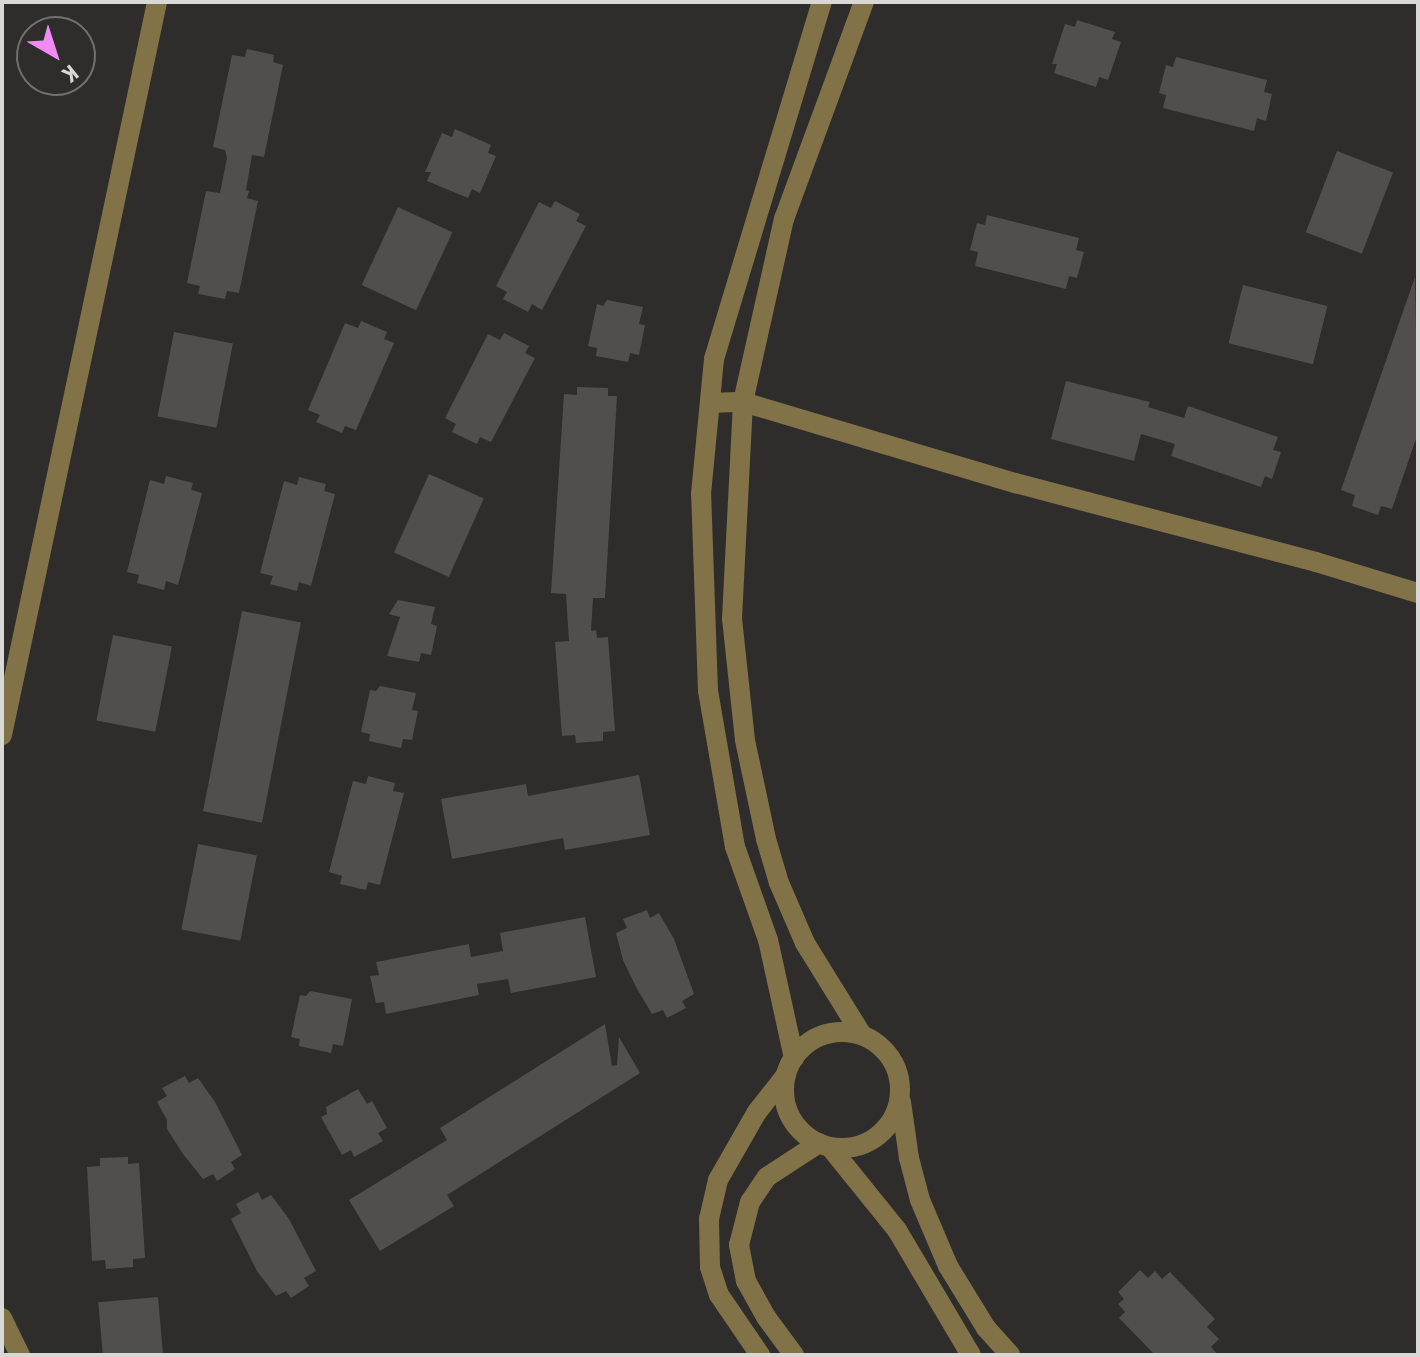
<!DOCTYPE html>
<html>
<head>
<meta charset="utf-8">
<style>
	body { margin:0 }
	#map { position:relative; width:1420px; height:1357px; overflow:hidden; background:#2e2d2b; font-family:"Roboto Condensed",sans-serif }
	div>[style] { position:absolute }
	.building>* { inset:0; background:#504f4d; transform-origin:0 0 }
	.minor>* { height:20px; margin:-10px; padding:0 10px; transform-origin:10px; border-radius:10px; background:#817247 }
	.minor>.ring { margin:-10px; padding:0; box-sizing:content-box; background:none; border:20px solid #817247; border-radius:50% }
	span { translate:-50% -50%; white-space:nowrap; text-align:center; line-height:1.15; -webkit-text-stroke:6px #2e2d2b; paint-order:stroke }
	.frame { position:absolute; inset:0; border:4px solid #d8d8d6; pointer-events:none }
	.north { position:absolute; left:16px; top:16px; width:80px; height:80px; box-sizing:border-box; background:#2e2d2b; border:2px solid #72716f; border-radius:50%; rotate:141deg; font-size:22px; font-weight:700; line-height:32px; text-align:center; color:#d8d8d6 }
	.north::after { content:''; display:block; margin:auto; width:28px; height:36px; background:#f28af3; clip-path:polygon(50% 0,100% 100%,50% 72%,0 100%) }
</style>
</head>
<body>
<div id="map">
	<div class="building">
		<i style="clip-path:polygon(1077px 20px,1115px 32px,1112px 39px,1121px 42px,1108px 80px,1099px 77px,1096px 87px,1054px 73px,1057px 64px,1052px 64px,1065px 24px,1075px 27px)"></i>
		<i style="clip-path:polygon(247px 49px,274px 55px,273px 62px,283px 65px,264px 157px,252px 155px,246px 190px,249px 191px,247px 198px,258px 201px,239px 293px,227px 291px,225px 299px,198px 294px,200px 286px,187px 283px,206px 191px,220px 193px,227px 158px,225px 150px,213px 147px,232px 55px,245px 57px)"></i>
		<i style="clip-path:polygon(1176px 57px,1267px 80px,1264px 92px,1272px 94px,1266px 121px,1257px 118px,1254px 131px,1163px 108px,1166px 95px,1159px 93px,1166px 65px,1173px 67px)"></i>
		<i style="clip-path:polygon(455px 129px,491px 145px,488px 153px,496px 156px,480px 193px,472px 189px,468px 198px,427px 181px,431px 172px,425px 172px,442px 133px,452px 137px)"></i>
		<i style="left:1337px;top:151px;width:60px;height:87px;rotate:21deg"></i>
		<i style="clip-path:polygon(555px 201px,580px 214px,576px 221px,586px 226px,542px 310px,532px 304px,528px 312px,503px 299px,507px 292px,496px 286px,539px 202px,551px 208px)"></i>
		<i style="left:398px;top:207px;width:60px;height:86px;rotate:25deg"></i>
		<i style="clip-path:polygon(987px 215px,1079px 238px,1076px 250px,1084px 252px,1077px 278px,1069px 276px,1066px 289px,975px 266px,978px 252px,970px 250px,977px 223px,985px 225px)"></i>
		<i style="clip-path:polygon(1415px 277px,1418px 433px,1392px 509px,1381px 506px,1378px 515px,1352px 506px,1355px 495px,1341px 490px)"></i>
		<i style="left:1243px;top:285px;width:87px;height:60px;rotate:14deg"></i>
		<i style="clip-path:polygon(607px 300px,643px 307px,639px 324px,645px 325px,639px 355px,630px 353px,628px 362px,596px 356px,597px 348px,588px 346px,597px 304px,603px 306px)"></i>
		<i style="clip-path:polygon(361px 321px,387px 332px,384px 339px,394px 343px,356px 430px,345px 426px,342px 433px,316px 422px,320px 415px,308px 410px,345px 323px,358px 328px)"></i>
		<i style="left:174px;top:332px;width:60px;height:86px;rotate:11deg"></i>
		<i style="clip-path:polygon(504px 333px,529px 346px,525px 353px,535px 358px,491px 442px,480px 437px,477px 444px,452px 432px,456px 424px,445px 418px,488px 334px,500px 340px)"></i>
		<i style="clip-path:polygon(1066px 381px,1150px 402px,1148px 407px,1184px 418px,1188px 406px,1278px 437px,1273px 450px,1281px 452px,1272px 479px,1265px 476px,1261px 487px,1171px 456px,1175px 444px,1141px 434px,1134px 461px,1051px 439px)"></i>
		<i style="clip-path:polygon(577px 387px,608px 388px,608px 396px,617px 396px,605px 598px,593px 598px,591px 631px,596px 630px,597px 638px,608px 637px,615px 731px,603px 732px,603px 741px,576px 743px,575px 735px,562px 736px,555px 642px,569px 641px,566px 594px,551px 593px,564px 394px,577px 395px)"></i>
		<i style="left:429px;top:474px;width:60px;height:86px;rotate:24deg"></i>
		<i style="clip-path:polygon(166px 476px,193px 483px,191px 490px,202px 493px,178px 585px,166px 581px,164px 590px,137px 583px,139px 575px,127px 572px,150px 480px,164px 484px)"></i>
		<i style="clip-path:polygon(299px 477px,326px 484px,324px 491px,335px 494px,311px 586px,299px 582px,297px 591px,270px 584px,273px 576px,260px 573px,284px 481px,297px 485px)"></i>
		<i style="clip-path:polygon(398px 600px,435px 607px,431px 624px,437px 626px,431px 655px,421px 653px,419px 662px,387px 656px,400px 617px,389px 614px)"></i>
		<i style="left:242px;top:611px;width:60px;height:204px;rotate:11deg"></i>
		<i style="left:113px;top:635px;width:60px;height:87px;rotate:11deg"></i>
		<i style="clip-path:polygon(380px 686px,416px 693px,412px 710px,418px 711px,412px 740px,403px 739px,401px 748px,369px 741px,370px 734px,361px 732px,370px 690px,376px 691px)"></i>
		<i style="clip-path:polygon(639px 775px,650px 835px,565px 850px,563px 838px,452px 859px,441px 799px,526px 784px,528px 796px)"></i>
		<i style="clip-path:polygon(368px 776px,395px 783px,393px 791px,404px 793px,380px 885px,368px 882px,366px 890px,340px 884px,342px 876px,329px 872px,353px 781px,366px 784px)"></i>
		<i style="left:198px;top:844px;width:60px;height:87px;rotate:11deg"></i>
		<i style="clip-path:polygon(647px 910px,650px 918px,659px 913px,674px 939px,694px 994px,682px 1001px,686px 1008px,667px 1018px,663px 1010px,652px 1014px,636px 987px,623px 960px,616px 933px,627px 928px,623px 919px)"></i>
		<i style="clip-path:polygon(585px 917px,596px 977px,511px 993px,508px 979px,477px 984px,479px 995px,386px 1014px,384px 1002px,376px 1003px,370px 976px,379px 975px,376px 962px,469px 944px,471px 957px,503px 951px,500px 933px)"></i>
		<i style="clip-path:polygon(310px 991px,352px 999px,343px 1046px,333px 1044px,331px 1053px,299px 1046px,300px 1039px,291px 1037px,300px 995px,306px 996px)"></i>
		<i style="clip-path:polygon(605px 1024px,612px 1066px,617px 1065px,619px 1037px,640px 1073px,447px 1195px,454px 1206px,380px 1251px,349px 1200px,447px 1140px,440px 1128px)"></i>
		<i style="clip-path:polygon(185px 1076px,189px 1083px,198px 1078px,215px 1102px,242px 1155px,231px 1162px,235px 1169px,217px 1181px,213px 1174px,203px 1179px,183px 1154px,167px 1129px,167px 1120px,157px 1102px,167px 1096px,162px 1088px)"></i>
		<i style="clip-path:polygon(358px 1089px,367px 1104px,372px 1101px,387px 1128px,378px 1133px,383px 1141px,354px 1157px,351px 1150px,342px 1155px,321px 1117px,327px 1114px,326px 1107px)"></i>
		<i style="clip-path:polygon(128px 1157px,128px 1164px,139px 1163px,145px 1258px,133px 1259px,133px 1267px,106px 1269px,105px 1260px,92px 1261px,87px 1167px,100px 1166px,100px 1158px)"></i>
		<i style="clip-path:polygon(258px 1192px,262px 1200px,271px 1195px,289px 1219px,316px 1271px,304px 1278px,309px 1286px,291px 1298px,286px 1291px,276px 1296px,257px 1271px,231px 1219px,241px 1213px,236px 1204px)"></i>
		<i style="clip-path:polygon(1140px 1270px,1148px 1278px,1155px 1271px,1162px 1279px,1170px 1272px,1215px 1319px,1207px 1327px,1219px 1339px,1211px 1347px,1218px 1355px,1155px 1355px,1119px 1318px,1125px 1312px,1118px 1304px,1124px 1299px,1118px 1292px)"></i>
		<i style="left:158px;top:1297px;width:58px;height:60px;rotate:85deg"></i>
	</div>
	<div class="minor">
		<i style="left:710px;top:403px;width:33px;rotate:-2deg"></i>
		<i style="left:743px;top:402px;width:284px;rotate:16.6deg"></i>
		<i style="left:1015px;top:483px;width:311px;rotate:14.7deg"></i>
		<i style="left:1316px;top:562px;width:107px;rotate:16.9deg"></i>
		<i style="left:2px;top:735px;width:749px;rotate:-78.06deg"></i>
		<i class="ring" style="left:784px;top:1032px;width:96px;height:96px"></i>
		<i style="left:862px;top:1035px;width:108px;rotate:-121.8deg"></i>
		<i style="left:805px;top:943px;width:65px;rotate:-113.4deg"></i>
		<i style="left:779px;top:883px;width:46px;rotate:-106.5deg"></i>
		<i style="left:766px;top:839px;width:101px;rotate:-102deg"></i>
		<i style="left:745px;top:740px;width:122px;rotate:-96.1deg"></i>
		<i style="left:732px;top:619px;width:217px;rotate:-87.1deg"></i>
		<i style="left:743px;top:402px;width:188px;rotate:-77.4deg"></i>
		<i style="left:784px;top:219px;width:231px;rotate:-69.8deg"></i>
		<i style="left:794px;top:1058px;width:121px;rotate:-102.4deg"></i>
		<i style="left:768px;top:940px;width:99px;rotate:-109.5deg"></i>
		<i style="left:735px;top:847px;width:158px;rotate:-99.8deg"></i>
		<i style="left:708px;top:691px;width:197px;rotate:-92deg"></i>
		<i style="left:701px;top:494px;width:136px;rotate:-84.5deg"></i>
		<i style="left:714px;top:359px;width:373px;rotate:-73.2deg"></i>
		<i style="left:901px;top:1102px;width:57px;rotate:81.9deg"></i>
		<i style="left:909px;top:1158px;width:43px;rotate:75.3deg"></i>
		<i style="left:920px;top:1200px;width:72px;rotate:67deg"></i>
		<i style="left:948px;top:1266px;width:73px;rotate:58.5deg"></i>
		<i style="left:986px;top:1328px;width:36px;rotate:48deg"></i>
		<i style="left:830px;top:1147px;width:107px;rotate:51.1deg"></i>
		<i style="left:897px;top:1230px;width:145px;rotate:59.4deg"></i>
		<i style="left:2px;top:1318px;width:41px;rotate:64.1deg"></i>
		<i style="left:760px;top:1355px;width:73px;rotate:-124.3deg"></i>
		<i style="left:719px;top:1295px;width:29px;rotate:-108deg"></i>
		<i style="left:710px;top:1267px;width:48px;rotate:-91.2deg"></i>
		<i style="left:709px;top:1219px;width:40px;rotate:-77deg"></i>
		<i style="left:718px;top:1180px;width:78px;rotate:-60.2deg"></i>
		<i style="left:757px;top:1112px;width:47px;rotate:-51.9deg"></i>
		<i style="left:794px;top:1355px;width:47px;rotate:-126.4deg"></i>
		<i style="left:766px;top:1317px;width:41px;rotate:-119.1deg"></i>
		<i style="left:746px;top:1281px;width:37px;rotate:-101deg"></i>
		<i style="left:739px;top:1245px;width:44px;rotate:-75.7deg"></i>
		<i style="left:750px;top:1202px;width:30px;rotate:-56deg"></i>
		<i style="left:767px;top:1177px;width:62px;rotate:-33.2deg"></i>
	</div>
	<div class="frame"></div>
	<div class="north">K</div>
</div>
</body>
</html>
